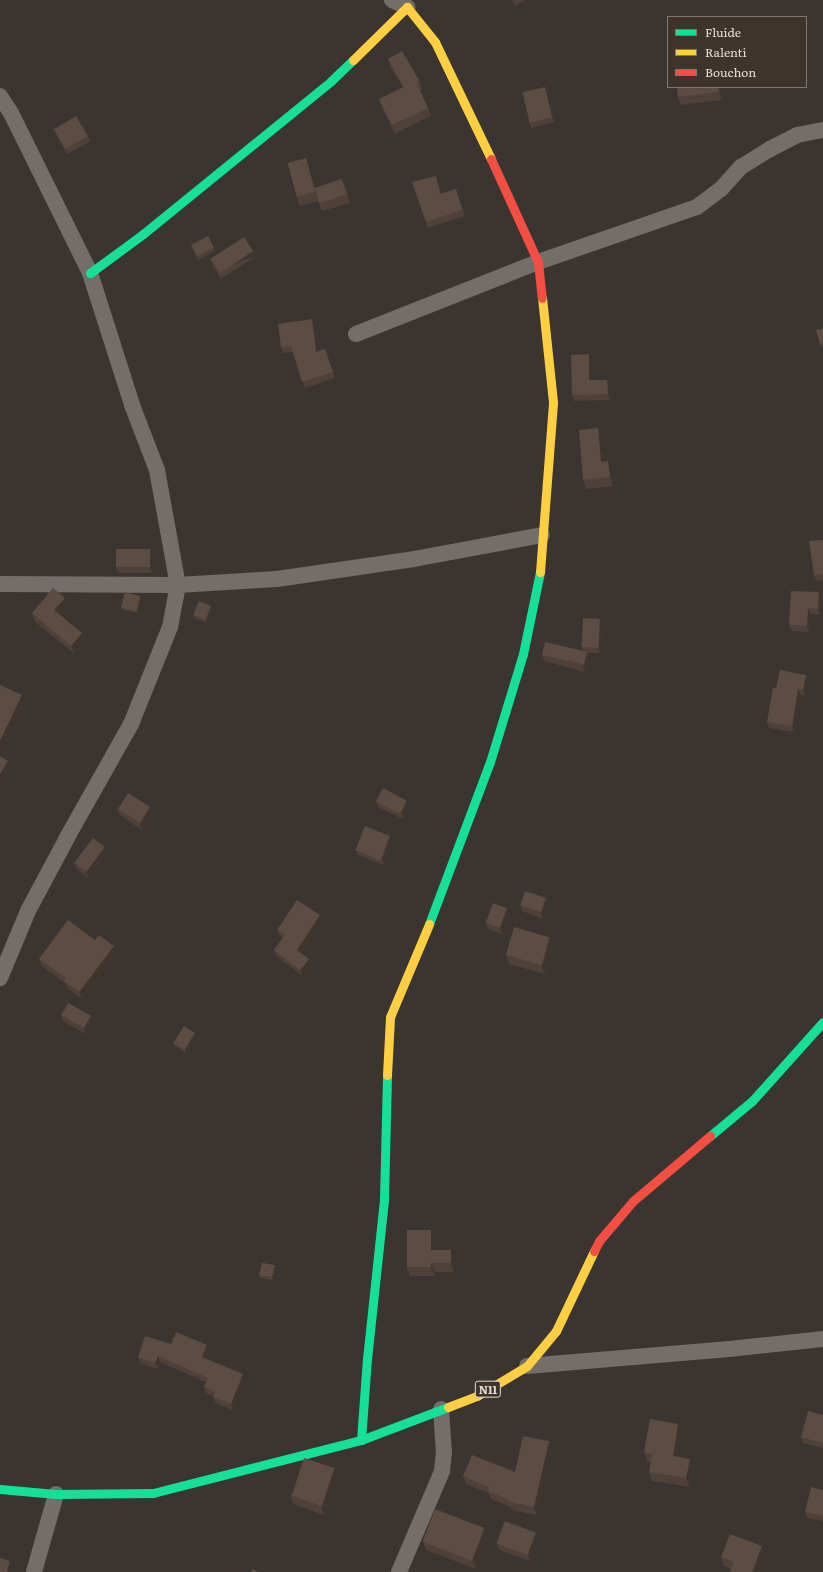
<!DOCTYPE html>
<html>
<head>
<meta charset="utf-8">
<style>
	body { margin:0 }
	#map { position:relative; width:823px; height:1572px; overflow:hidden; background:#3a3530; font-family:Literata,serif }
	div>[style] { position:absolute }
	.street>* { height:16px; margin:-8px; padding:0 8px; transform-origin:8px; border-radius:8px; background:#736e6a }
	.fast>* { height:9px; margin:-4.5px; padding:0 4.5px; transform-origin:4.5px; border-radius:4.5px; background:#16e098 }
	.slow>* { height:9px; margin:-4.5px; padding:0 4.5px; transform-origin:4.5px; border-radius:4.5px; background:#ffcf43 }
	.jam>* { height:9px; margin:-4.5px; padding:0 4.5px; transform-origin:4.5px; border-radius:4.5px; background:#f24e42 }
	.wall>* { inset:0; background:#4f4139 }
	.shaded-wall>* { inset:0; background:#40352e; transform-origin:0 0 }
	.building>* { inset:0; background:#5c4c42; transform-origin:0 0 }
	span { translate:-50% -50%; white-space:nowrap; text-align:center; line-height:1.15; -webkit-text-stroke:3px #3f342b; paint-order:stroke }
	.shield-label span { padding:1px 3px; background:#3f342b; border:1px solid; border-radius:3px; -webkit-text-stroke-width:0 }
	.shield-label { font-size:11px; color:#e4dcd7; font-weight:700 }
	.legend { position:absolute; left:667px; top:16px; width:140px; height:72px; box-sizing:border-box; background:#3f342b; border:1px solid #817770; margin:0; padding:5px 7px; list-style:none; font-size:12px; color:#e4dcd7 }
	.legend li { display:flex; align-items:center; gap:8px; height:20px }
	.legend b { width:20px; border:1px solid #817770 }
</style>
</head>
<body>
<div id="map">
	<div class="street">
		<i style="left:392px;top:0;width:17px;rotate:25deg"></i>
		<i style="left:0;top:96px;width:20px;rotate:57deg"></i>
		<i style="left:11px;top:113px;width:178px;rotate:63.7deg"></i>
		<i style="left:90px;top:273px;width:139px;rotate:72.3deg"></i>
		<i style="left:132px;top:405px;width:70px;rotate:69deg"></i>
		<i style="left:157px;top:470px;width:117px;rotate:79.7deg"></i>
		<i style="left:178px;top:585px;width:43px;rotate:100.8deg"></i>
		<i style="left:170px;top:627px;width:105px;rotate:111.9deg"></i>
		<i style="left:131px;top:724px;width:129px;rotate:119.4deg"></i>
		<i style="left:68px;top:836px;width:85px;rotate:118.1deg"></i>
		<i style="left:28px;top:911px;width:73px;rotate:112.7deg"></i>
		<i style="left:356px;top:334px;width:196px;rotate:-21.6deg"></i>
		<i style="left:538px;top:262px;width:168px;rotate:-19.1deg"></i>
		<i style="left:697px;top:207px;width:30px;rotate:-37deg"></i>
		<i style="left:721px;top:189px;width:30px;rotate:-48deg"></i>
		<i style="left:741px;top:167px;width:34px;rotate:-32deg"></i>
		<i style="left:770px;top:149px;width:30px;rotate:-27deg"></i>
		<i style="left:797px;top:135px;width:26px;rotate:-11deg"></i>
		<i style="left:0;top:584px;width:178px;rotate:0.3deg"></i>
		<i style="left:178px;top:585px;width:99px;rotate:-3.5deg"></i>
		<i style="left:277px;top:579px;width:138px;rotate:-8.3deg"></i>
		<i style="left:414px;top:559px;width:130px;rotate:-10.6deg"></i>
		<i style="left:527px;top:1366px;width:203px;rotate:-4.8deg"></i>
		<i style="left:729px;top:1349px;width:95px;rotate:-6.1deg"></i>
		<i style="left:34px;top:1572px;width:81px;rotate:-74.2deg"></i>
		<i style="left:399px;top:1572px;width:110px;rotate:-66.9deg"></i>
		<i style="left:442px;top:1471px;width:18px;rotate:-84deg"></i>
		<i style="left:444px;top:1453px;width:44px;rotate:-93.9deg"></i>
	</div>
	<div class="fast">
		<i style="left:90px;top:273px;width:66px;rotate:-36.3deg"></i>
		<i style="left:143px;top:234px;width:242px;rotate:-39.1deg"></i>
		<i style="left:331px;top:81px;width:30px;rotate:-44deg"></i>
		<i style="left:429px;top:924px;width:173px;rotate:-69.4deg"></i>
		<i style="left:490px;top:762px;width:113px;rotate:-73deg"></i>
		<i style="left:523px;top:654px;width:84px;rotate:-78.3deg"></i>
		<i style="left:710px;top:1136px;width:55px;rotate:-39.8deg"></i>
		<i style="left:752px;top:1101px;width:106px;rotate:-48.1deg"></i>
		<i style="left:361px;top:1440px;width:81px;rotate:-85.8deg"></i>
		<i style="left:367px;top:1359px;width:161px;rotate:-83.9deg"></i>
		<i style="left:384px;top:1199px;width:124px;rotate:-88.6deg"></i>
		<i style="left:0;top:1489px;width:56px;rotate:5.1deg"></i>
		<i style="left:56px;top:1494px;width:97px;rotate:-0.6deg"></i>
		<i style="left:153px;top:1493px;width:215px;rotate:-14.3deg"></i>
		<i style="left:361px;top:1440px;width:93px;rotate:-20.8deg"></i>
	</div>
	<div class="slow">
		<i style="left:353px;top:60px;width:76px;rotate:-44.5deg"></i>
		<i style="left:407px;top:7px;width:45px;rotate:51.3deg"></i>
		<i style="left:435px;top:42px;width:130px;rotate:64.4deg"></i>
		<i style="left:540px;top:572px;width:170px;rotate:-85.6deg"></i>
		<i style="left:553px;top:402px;width:105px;rotate:-96deg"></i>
		<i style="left:387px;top:1075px;width:58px;rotate:-87deg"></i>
		<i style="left:390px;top:1017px;width:101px;rotate:-67.2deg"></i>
		<i style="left:448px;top:1407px;width:31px;rotate:-21deg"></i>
		<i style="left:477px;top:1396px;width:58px;rotate:-31deg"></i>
		<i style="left:527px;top:1366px;width:45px;rotate:-50.4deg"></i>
		<i style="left:556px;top:1331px;width:89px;rotate:-64.6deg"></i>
	</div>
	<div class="jam">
		<i style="left:491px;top:159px;width:113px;rotate:65.5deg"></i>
		<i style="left:538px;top:262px;width:36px;rotate:84deg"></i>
		<i style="left:594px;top:1251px;width:11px;rotate:-63deg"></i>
		<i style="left:599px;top:1241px;width:52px;rotate:-49.6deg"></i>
		<i style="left:633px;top:1201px;width:101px;rotate:-40.2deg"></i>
	</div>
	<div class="wall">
		<i style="clip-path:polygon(512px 0,526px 0,515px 6px)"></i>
		<i style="clip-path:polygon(388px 59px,419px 80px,422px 89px,420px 90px,428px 108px,431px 116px,395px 134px,382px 108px,379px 99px,403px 87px,391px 68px)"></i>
		<i style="clip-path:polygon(720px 87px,722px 100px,681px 105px,678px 97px)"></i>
		<i style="clip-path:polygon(547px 93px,554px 122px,531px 128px,529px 122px)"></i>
		<i style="clip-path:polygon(53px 128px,88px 136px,90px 142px,67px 154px,56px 134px)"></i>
		<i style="clip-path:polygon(306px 158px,315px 188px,346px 188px,350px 203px,322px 211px,318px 201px,300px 206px,297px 198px)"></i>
		<i style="clip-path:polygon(412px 182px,438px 182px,441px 194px,456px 189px,465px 216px,428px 228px)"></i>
		<i style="clip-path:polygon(191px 245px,214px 248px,215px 251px,198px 260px)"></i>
		<i style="clip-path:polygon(253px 251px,255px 257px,221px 279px,212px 264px,210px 258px)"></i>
		<i style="clip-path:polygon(314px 324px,318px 351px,325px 349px,335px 378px,305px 388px,293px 352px,283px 353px,281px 347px)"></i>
		<i style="clip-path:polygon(823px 329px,823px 346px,821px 347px,820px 344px)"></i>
		<i style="clip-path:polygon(591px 360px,591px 380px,607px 380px,610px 386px,610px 400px,574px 401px,572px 395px)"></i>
		<i style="clip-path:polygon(598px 428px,601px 437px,603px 462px,611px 470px,613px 486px,586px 489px,583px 480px)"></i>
		<i style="clip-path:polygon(823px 540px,823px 580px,816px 581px,814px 575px)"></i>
		<i style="clip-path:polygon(150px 549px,152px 555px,152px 573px,118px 573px,116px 567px)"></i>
		<i style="clip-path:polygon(819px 592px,821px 598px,820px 614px,810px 614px,809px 632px,792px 631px,789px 625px)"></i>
		<i style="clip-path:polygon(141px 599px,138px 613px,123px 610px,121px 607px)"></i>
		<i style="clip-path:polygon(68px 607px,60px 615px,82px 633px,85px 642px,75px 654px,35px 622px,32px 613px)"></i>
		<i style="clip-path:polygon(212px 609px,207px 623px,194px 618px,193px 615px)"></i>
		<i style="clip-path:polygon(602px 625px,601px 653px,587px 653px,589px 658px,585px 672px,544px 661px,542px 655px,584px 652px,582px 647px)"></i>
		<i style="clip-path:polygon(806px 675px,808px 681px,805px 695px,801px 695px,794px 732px,769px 728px,767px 722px,776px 688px)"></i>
		<i style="clip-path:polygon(376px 801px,409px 807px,403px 819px,378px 807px)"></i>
		<i style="clip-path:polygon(117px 809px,153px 813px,142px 830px,120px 815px)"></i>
		<i style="clip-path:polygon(393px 842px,384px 865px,358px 855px,356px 850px)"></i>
		<i style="clip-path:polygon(107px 853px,88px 878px,76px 868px,74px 862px)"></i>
		<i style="clip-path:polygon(548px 904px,543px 919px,522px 911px,520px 905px)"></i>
		<i style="clip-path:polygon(507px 908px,509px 914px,502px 934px,488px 929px,486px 923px)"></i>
		<i style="clip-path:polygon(320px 915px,322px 921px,301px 953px,311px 965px,303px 976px,276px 956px,274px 950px,283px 938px,280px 936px,277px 930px)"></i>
		<i style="clip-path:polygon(553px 946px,545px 974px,509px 964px,506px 955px)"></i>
		<i style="clip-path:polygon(116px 954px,82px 999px,67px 988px,65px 983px,42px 966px,39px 959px)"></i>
		<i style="clip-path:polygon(61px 1015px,91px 1016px,93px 1022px,86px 1034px,63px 1021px)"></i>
		<i style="clip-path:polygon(196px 1036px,186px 1053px,175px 1046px,174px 1043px)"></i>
		<i style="clip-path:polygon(434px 1239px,434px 1250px,451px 1250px,454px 1259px,454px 1272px,435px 1272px,435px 1276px,410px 1276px,407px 1267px)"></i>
		<i style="clip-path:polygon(275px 1265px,276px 1268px,273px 1280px,260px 1278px,259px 1275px)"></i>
		<i style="clip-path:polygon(171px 1344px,209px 1351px,206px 1359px,245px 1380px,233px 1410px,215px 1403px,213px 1397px,214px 1396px,206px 1393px,204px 1387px,206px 1382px,160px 1362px,158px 1369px,140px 1363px,138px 1357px)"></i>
		<i style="clip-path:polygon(823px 1415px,823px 1448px,803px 1443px,801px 1437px)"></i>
		<i style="clip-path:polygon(678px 1424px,682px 1433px,677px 1456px,693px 1467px,690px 1487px,652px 1481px,649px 1472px,651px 1462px,647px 1461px,644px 1452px)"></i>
		<i style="clip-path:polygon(549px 1441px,551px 1449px,537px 1515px,512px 1510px,511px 1507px,491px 1499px,488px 1493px,466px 1484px,463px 1476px,515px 1472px)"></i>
		<i style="clip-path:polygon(337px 1477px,324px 1515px,293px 1504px,290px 1495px)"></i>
		<i style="clip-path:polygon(823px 1490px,823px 1521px,807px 1518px,805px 1512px)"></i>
		<i style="clip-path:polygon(488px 1537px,476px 1569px,426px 1550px,423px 1542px)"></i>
		<i style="clip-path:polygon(538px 1539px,530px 1561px,499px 1550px,497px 1544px)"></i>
		<i style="clip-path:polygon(766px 1555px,759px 1572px,730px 1572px,731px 1569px,724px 1566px,721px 1557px)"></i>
	</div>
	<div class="shaded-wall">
		<i style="clip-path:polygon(545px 87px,547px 93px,554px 122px,552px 117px)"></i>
		<i style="clip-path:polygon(718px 87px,720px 87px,722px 100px,719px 92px)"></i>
		<i style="clip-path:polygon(306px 158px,309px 167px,319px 201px,315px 192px)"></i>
		<i style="clip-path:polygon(342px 179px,346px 188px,350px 203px)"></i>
		<i style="left:253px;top:251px;width:6px;height:40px;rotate:72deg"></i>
		<i style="clip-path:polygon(312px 319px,314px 324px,319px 358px,316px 352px)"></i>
		<i style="clip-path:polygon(589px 354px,591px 360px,591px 386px,589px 380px)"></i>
		<i style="clip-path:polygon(607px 380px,610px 386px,610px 400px,608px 394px)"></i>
		<i style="clip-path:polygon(598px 428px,601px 437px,604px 471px,601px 462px)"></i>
		<i style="clip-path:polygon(608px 461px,611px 470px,613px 486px,610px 477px)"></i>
		<i style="clip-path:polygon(0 514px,0 516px,1px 538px,0 536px)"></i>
		<i style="clip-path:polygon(150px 549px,152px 555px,152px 573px,150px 567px)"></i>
		<i style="clip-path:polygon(819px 592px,821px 598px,820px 614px,818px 609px)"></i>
		<i style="clip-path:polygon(140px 596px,141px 599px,138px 613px,137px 610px)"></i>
		<i style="clip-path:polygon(65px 598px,68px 607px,57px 619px,54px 610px)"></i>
		<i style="clip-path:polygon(211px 606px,212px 609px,207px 623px,206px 620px)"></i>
		<i style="clip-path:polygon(808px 608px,810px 614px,809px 632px,807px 626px)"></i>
		<i style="clip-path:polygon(600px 619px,602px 625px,601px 653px,598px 647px)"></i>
		<i style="clip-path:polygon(82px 633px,85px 642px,75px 654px,71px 646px)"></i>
		<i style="clip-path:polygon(587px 652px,589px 658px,585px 672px,583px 666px)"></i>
		<i style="clip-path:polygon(806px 675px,808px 681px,805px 695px,803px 690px)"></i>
		<i style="clip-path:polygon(798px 689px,801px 695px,794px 732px,792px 726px)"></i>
		<i style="clip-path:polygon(22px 695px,25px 704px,0 757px,0 741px)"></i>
		<i style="clip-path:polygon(8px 761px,11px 770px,0 787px,0 774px)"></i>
		<i style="clip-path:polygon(0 797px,3px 806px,0 811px)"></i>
		<i style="clip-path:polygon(407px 801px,409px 807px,403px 819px,401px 813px)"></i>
		<i style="clip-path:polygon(150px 807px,153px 813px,142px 830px,140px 824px)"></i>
		<i style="clip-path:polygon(390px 836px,393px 842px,384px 865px,382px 859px)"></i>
		<i style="clip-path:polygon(105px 847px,107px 853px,88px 878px,86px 872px)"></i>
		<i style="clip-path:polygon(546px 898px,548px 904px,543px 919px,541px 913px)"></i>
		<i style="clip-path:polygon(507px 908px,509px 914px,502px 934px,500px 928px)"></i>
		<i style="clip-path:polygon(320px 915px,322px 921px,299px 956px,297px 950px)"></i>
		<i style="clip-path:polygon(550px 937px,553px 946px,545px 974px,542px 966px)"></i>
		<i style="clip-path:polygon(114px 946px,116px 954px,82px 999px,79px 992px)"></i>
		<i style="clip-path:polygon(309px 959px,311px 965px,303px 976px,300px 970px)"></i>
		<i style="clip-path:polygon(91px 1016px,93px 1022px,86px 1034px,84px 1028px)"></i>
		<i style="clip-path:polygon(195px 1033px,196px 1036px,186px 1053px,185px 1050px)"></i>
		<i style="clip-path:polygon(431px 1230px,434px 1239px,434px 1259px,431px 1250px)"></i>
		<i style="clip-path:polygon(451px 1250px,454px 1259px,454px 1272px,451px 1263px)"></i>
		<i style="clip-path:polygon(431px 1263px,435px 1272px,435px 1276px,431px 1267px)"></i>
		<i style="clip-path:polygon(275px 1265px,276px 1268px,273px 1280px,272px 1277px)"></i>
		<i style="clip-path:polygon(207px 1345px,209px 1351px,204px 1363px,202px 1357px)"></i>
		<i style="clip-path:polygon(158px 1356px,160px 1362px,158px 1369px,155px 1363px)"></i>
		<i style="clip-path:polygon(243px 1374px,245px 1380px,233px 1410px,231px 1404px)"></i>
		<i style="clip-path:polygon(678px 1424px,682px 1433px,676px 1464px,673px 1456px)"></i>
		<i style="clip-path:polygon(549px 1441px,551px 1449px,537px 1515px,534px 1507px)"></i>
		<i style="clip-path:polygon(690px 1459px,693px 1467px,690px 1487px,686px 1478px)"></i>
		<i style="clip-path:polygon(334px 1468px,337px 1477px,324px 1515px,321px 1506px)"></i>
		<i style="clip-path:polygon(485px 1528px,488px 1537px,476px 1569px,472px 1560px)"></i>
		<i style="clip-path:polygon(536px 1533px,538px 1539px,530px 1561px,528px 1555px)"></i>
		<i style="clip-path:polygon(762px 1546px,766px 1555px,759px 1572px,752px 1572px)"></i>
		<i style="clip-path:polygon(10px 1561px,12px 1567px,11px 1572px,7px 1572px)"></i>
	</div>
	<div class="building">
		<i style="clip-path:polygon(402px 51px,419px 80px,416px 82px,428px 108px,392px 125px,379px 99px,404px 87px,388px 59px)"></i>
		<i style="left:545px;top:87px;width:31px;height:23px;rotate:77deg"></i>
		<i style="clip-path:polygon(677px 87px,718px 87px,719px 92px,678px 97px)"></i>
		<i style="left:76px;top:116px;width:23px;height:26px;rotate:59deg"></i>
		<i style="left:306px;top:158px;width:35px;height:19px;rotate:75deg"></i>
		<i style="clip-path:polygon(436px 176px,440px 194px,456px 189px,462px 210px,426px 222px,412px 182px)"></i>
		<i style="left:342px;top:179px;width:16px;height:29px;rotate:72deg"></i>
		<i style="left:208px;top:236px;width:13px;height:19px;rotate:63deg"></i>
		<i style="left:244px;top:237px;width:17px;height:40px;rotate:57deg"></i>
		<i style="clip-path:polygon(312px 319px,316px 352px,325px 349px,333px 372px,302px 382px,291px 346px,281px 347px,278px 324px)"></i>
		<i style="clip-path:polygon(823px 329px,823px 343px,820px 344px,816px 330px)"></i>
		<i style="clip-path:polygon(589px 354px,589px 380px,607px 380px,608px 394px,572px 395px,571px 355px)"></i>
		<i style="clip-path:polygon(598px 428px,601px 462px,608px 461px,610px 477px,583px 480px,579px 430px)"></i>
		<i style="clip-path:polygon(823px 540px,823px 574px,814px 575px,809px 541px)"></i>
		<i style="left:116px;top:549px;width:34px;height:18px"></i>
		<i style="clip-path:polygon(53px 588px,65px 598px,54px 610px,82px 633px,71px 646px,32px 613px)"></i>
		<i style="clip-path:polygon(791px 591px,819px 592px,818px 609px,808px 608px,807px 626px,789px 625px)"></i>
		<i style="left:125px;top:592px;width:16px;height:16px;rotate:15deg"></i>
		<i style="left:199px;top:601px;width:13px;height:15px;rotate:23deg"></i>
		<i style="left:583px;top:618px;width:17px;height:29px;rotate:3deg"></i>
		<i style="left:545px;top:642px;width:43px;height:13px;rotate:13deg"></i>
		<i style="clip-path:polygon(780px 670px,806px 675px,803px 690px,798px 689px,792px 726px,767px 722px,773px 688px,776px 688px)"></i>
		<i style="clip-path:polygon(0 685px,22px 695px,0 741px)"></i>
		<i style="clip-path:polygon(0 756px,8px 761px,0 774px)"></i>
		<i style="left:383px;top:788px;width:27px;height:15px;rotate:28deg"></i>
		<i style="left:128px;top:793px;width:26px;height:19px;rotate:32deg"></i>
		<i style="left:365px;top:826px;width:27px;height:26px;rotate:22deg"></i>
		<i style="left:93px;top:838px;width:15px;height:31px;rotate:37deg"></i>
		<i style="left:525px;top:891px;width:22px;height:15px;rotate:18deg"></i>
		<i style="clip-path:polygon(297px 900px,320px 915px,297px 950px,309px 959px,300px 970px,274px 950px,285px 935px,277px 930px)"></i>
		<i style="left:493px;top:903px;width:15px;height:21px;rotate:20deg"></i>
		<i style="clip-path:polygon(68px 920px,95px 940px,99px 935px,114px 946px,79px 992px,64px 981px,66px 978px,39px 959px)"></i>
		<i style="left:514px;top:927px;width:37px;height:29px;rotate:16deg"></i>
		<i style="left:68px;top:1003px;width:26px;height:14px;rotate:29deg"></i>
		<i style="left:184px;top:1026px;width:13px;height:20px;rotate:32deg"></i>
		<i style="clip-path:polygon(407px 1230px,431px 1230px,431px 1250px,451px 1250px,451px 1263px,431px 1263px,431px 1267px,407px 1267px)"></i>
		<i style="clip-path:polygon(262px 1263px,275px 1265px,272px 1277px,259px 1275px)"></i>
		<i style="clip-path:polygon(176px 1332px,207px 1345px,202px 1357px,243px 1374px,231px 1404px,213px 1397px,215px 1392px,204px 1387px,208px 1378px,158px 1356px,155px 1363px,138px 1357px,145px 1336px,171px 1344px)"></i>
		<i style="clip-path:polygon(808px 1411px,823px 1415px,823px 1443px,801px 1437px)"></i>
		<i style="clip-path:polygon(650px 1419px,678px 1424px,673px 1456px,690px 1459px,686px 1478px,649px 1472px,652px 1454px,644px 1452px)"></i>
		<i style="clip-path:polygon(523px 1436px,549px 1441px,534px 1507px,509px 1502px,509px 1500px,488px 1491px,489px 1487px,463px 1476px,472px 1455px,515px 1472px)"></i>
		<i style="left:304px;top:1458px;width:32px;height:40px;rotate:18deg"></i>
		<i style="clip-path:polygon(811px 1487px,823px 1490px,823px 1516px,805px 1512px)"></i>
		<i style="left:435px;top:1509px;width:53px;height:35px;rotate:21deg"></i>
		<i style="left:505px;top:1521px;width:33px;height:24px;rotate:21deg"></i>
		<i style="clip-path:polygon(730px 1534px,762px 1546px,752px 1572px,730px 1572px,734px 1562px,721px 1557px)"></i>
		<i style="clip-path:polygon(0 1558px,10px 1561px,7px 1572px,0 1572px)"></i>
		<i style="clip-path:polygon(253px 1569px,258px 1572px,251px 1572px)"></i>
	</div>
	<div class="shield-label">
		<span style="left:488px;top:1389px">N11</span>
	</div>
	<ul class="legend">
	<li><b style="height:5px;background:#16e098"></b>Fluide</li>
	<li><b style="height:5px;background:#ffcf43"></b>Ralenti</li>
	<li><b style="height:5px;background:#f24e42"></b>Bouchon</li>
	</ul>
</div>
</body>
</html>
